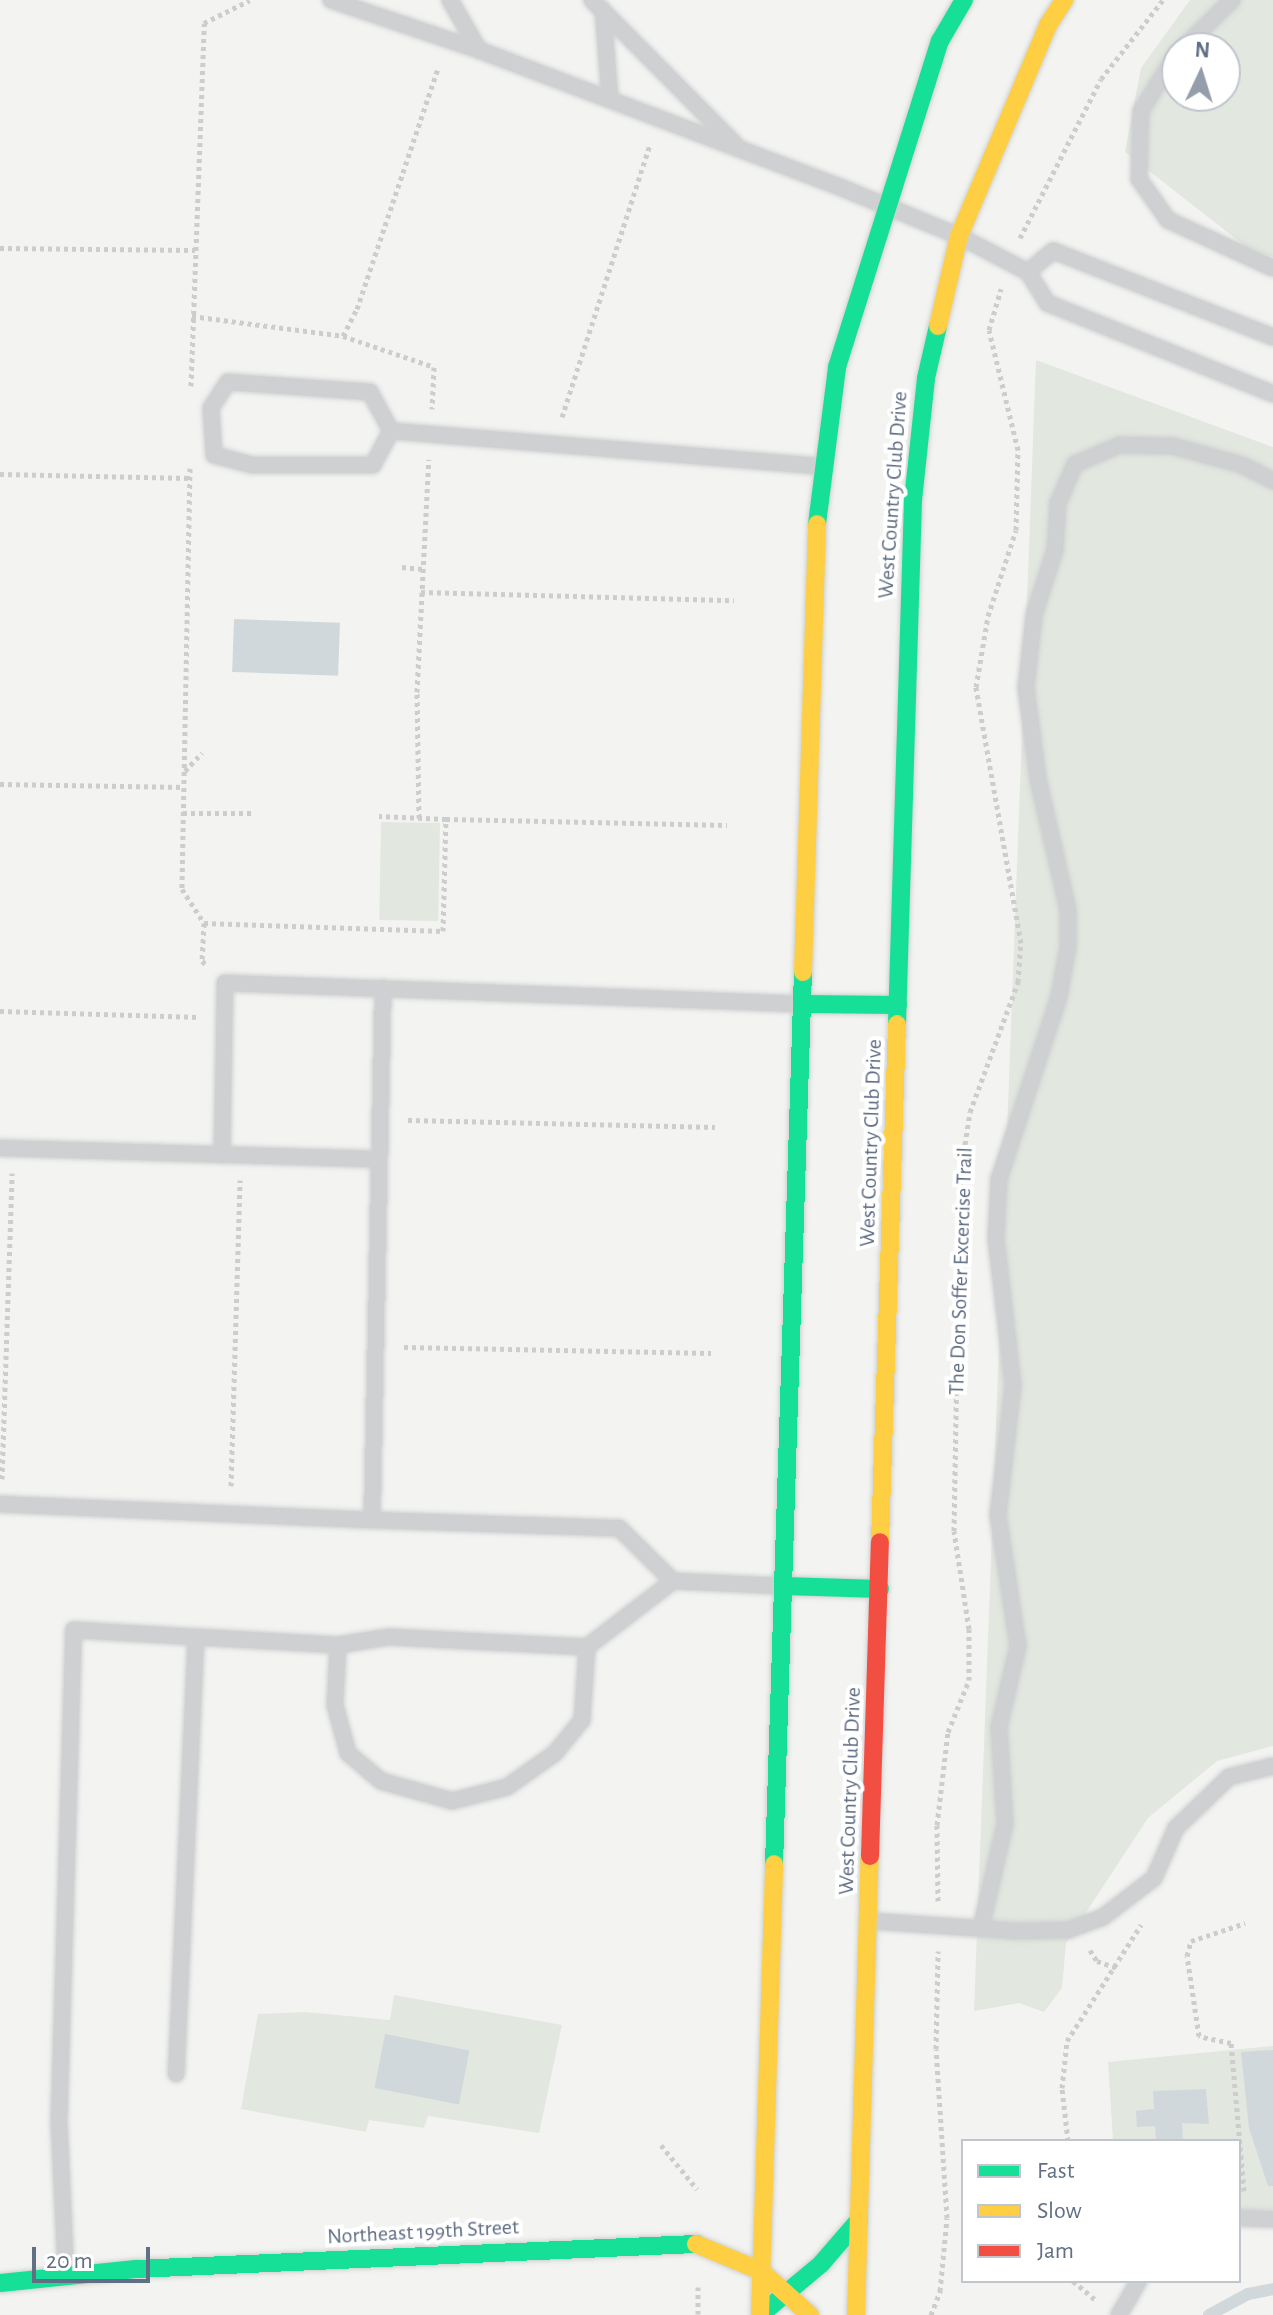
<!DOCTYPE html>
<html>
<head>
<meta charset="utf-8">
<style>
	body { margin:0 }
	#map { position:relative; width:1273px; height:2315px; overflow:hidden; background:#f3f4f1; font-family:"Alegreya Sans",sans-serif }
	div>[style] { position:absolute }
	.green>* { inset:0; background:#e2e7df; transform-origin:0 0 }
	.water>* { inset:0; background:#d1d8db; transform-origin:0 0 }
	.stream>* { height:12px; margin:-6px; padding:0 6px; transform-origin:6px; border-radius:6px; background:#d1d8db }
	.path>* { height:5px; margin-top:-2.5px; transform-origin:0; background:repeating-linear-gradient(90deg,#cdcdcd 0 4px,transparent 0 8px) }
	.roads { filter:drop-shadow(0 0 2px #cfd1d2) drop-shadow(0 0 2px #cfd1d2) }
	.lane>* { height:16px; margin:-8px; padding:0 8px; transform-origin:8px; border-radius:8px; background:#cfd0d1 }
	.fast>* { height:18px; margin:-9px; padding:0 9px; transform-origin:9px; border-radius:9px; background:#16e098 }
	.slow>* { height:18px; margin:-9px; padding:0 9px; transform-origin:9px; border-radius:9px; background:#ffcf43 }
	.jam>* { height:18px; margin:-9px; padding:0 9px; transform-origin:9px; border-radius:9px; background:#f24e42 }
	span { translate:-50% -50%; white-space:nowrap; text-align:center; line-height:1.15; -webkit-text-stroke:8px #fff; paint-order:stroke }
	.street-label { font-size:22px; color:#616f84 }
	.legend { position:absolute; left:961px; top:2139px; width:280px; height:144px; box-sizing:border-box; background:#fff; border:2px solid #c0c5ce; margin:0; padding:10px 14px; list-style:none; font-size:24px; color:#616f84 }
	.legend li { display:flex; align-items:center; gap:16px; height:40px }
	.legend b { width:40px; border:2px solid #c0c5ce }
	.north { position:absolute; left:1161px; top:32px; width:80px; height:80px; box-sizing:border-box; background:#fff; border:2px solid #c0c5ce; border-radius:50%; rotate:4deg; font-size:22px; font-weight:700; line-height:32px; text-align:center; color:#616f84 }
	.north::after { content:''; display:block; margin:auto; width:28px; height:36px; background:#949eaa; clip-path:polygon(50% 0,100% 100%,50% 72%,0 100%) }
	.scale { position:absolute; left:32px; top:2247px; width:118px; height:36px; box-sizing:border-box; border:4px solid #616f84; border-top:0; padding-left:10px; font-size:24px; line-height:28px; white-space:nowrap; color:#616f84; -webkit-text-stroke:6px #fff; paint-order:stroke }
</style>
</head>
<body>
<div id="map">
	<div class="green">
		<i style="clip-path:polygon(evenodd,1190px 0,1273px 0,1273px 257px,1245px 246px,1125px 152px,1141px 68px,1190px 0,1177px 48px,1225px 48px,1225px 96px,1177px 96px,1177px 48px)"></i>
		<i style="clip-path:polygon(1036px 360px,1273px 447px,1273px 1746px,1217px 1761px,1148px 1818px,1066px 1943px,1062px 1988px,1044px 2012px,1019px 2003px,974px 2011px)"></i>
		<i style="left:381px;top:822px;width:59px;height:98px;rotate:1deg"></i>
		<i style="clip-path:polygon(394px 1995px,562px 2025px,539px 2133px,428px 2116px,424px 2128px,369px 2120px,366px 2132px,241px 2109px,258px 2014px,305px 2012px,390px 2020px)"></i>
		<i style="clip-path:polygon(1273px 2046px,1273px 2210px,1239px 2211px,1239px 2141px,1113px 2141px,1108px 2062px)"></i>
	</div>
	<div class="water">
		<i style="left:234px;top:619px;width:106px;height:53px;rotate:2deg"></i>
		<i style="left:385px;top:2034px;width:86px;height:55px;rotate:11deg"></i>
		<i style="clip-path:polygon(1273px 2050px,1273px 2186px,1268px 2186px,1249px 2128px,1241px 2052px)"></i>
		<i style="clip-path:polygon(1206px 2089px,1209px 2124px,1182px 2123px,1183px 2141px,1156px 2141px,1155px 2126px,1137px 2127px,1136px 2111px,1154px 2109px,1153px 2091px)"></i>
	</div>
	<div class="stream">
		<i style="left:1209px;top:2315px;width:44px;rotate:-28.3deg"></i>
		<i style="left:1248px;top:2294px;width:25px;rotate:-11deg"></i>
	</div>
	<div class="path">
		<i style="left:1020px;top:238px;width:178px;rotate:-63deg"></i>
		<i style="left:1101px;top:79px;width:100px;rotate:-51.9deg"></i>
		<i style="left:0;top:248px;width:195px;rotate:0.6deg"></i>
		<i style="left:192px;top:316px;width:152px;rotate:7.5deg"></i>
		<i style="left:343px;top:336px;width:96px;rotate:18.8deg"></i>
		<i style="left:434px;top:367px;width:42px;rotate:92.7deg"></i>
		<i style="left:343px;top:336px;width:30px;rotate:-63deg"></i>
		<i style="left:357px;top:309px;width:256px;rotate:-71.4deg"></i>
		<i style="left:191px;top:386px;width:363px;rotate:-87.9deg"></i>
		<i style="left:204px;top:23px;width:51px;rotate:-26.6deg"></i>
		<i style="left:562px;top:417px;width:286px;rotate:-72.1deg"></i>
		<i style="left:190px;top:468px;width:421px;rotate:91.1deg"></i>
		<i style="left:182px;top:889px;width:40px;rotate:57.1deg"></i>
		<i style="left:204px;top:923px;width:38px;rotate:93deg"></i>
		<i style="left:202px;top:961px;width:6px;rotate:39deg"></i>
		<i style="left:0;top:474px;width:190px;rotate:1.2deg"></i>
		<i style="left:402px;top:567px;width:20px;rotate:6deg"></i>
		<i style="left:421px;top:592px;width:313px;rotate:1.5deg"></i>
		<i style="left:185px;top:771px;width:25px;rotate:-47deg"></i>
		<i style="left:0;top:784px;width:184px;rotate:0.9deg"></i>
		<i style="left:183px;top:813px;width:69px"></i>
		<i style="left:419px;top:818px;width:126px;rotate:-90.9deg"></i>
		<i style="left:417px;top:692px;width:233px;rotate:-87.1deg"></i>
		<i style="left:446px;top:819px;width:281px;rotate:1.2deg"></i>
		<i style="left:204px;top:923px;width:239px;rotate:1.9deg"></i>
		<i style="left:443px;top:931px;width:112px;rotate:-88.5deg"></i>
		<i style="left:446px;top:819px;width:67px;rotate:-177.4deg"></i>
		<i style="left:0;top:1011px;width:199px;rotate:1.7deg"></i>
		<i style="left:408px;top:1120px;width:307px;rotate:1.3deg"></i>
		<i style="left:404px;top:1347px;width:307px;rotate:1.1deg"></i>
		<i style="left:2px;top:1479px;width:306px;rotate:-88.1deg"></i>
		<i style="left:231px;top:1486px;width:306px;rotate:-88.3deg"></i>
		<i style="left:938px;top:1901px;width:76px;rotate:-90.8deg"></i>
		<i style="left:937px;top:1825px;width:94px;rotate:-83.3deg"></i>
		<i style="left:948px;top:1732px;width:56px;rotate:-68deg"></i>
		<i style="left:969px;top:1680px;width:51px;rotate:-90deg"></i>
		<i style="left:969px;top:1629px;width:99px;rotate:-98.7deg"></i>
		<i style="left:954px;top:1531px;width:355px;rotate:-89deg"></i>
		<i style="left:960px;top:1176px;width:65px;rotate:-81.1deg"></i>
		<i style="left:970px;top:1112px;width:139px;rotate:-69.7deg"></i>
		<i style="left:1018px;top:982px;width:39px;rotate:-86deg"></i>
		<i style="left:1021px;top:943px;width:260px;rotate:-100deg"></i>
		<i style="left:976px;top:687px;width:72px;rotate:-80.4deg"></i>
		<i style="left:988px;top:616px;width:90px;rotate:-72deg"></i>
		<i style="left:1016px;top:530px;width:80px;rotate:-88.6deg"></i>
		<i style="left:1018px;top:450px;width:123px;rotate:-103.6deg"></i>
		<i style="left:989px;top:330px;width:43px;rotate:-73.7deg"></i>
		<i style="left:1090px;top:1950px;width:13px;rotate:58deg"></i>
		<i style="left:1097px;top:1961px;width:21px;rotate:19deg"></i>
		<i style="left:1068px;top:2141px;width:53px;rotate:-96.5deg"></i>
		<i style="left:1062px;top:2088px;width:47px;rotate:-83.9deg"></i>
		<i style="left:1067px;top:2041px;width:138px;rotate:-57.5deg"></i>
		<i style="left:661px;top:2145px;width:57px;rotate:50.7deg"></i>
		<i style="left:1244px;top:2191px;width:149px;rotate:-95deg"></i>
		<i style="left:1231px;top:2043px;width:33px;rotate:-168deg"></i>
		<i style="left:1199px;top:2036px;width:81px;rotate:-98.5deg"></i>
		<i style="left:1187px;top:1956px;width:16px;rotate:-75deg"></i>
		<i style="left:1191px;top:1941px;width:57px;rotate:-18.4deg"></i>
		<i style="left:1073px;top:2281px;width:30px;rotate:40deg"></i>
		<i style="left:698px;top:2314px;width:27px;rotate:-90deg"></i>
		<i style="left:931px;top:2315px;width:26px;rotate:-69deg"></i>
		<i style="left:940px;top:2291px;width:73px;rotate:-84.5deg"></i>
		<i style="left:947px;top:2218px;width:169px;rotate:-93.7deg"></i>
		<i style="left:936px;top:2049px;width:98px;rotate:-88.8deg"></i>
	</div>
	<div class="roads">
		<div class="lane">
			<i style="left:331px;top:0;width:156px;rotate:18.7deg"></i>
			<i style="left:450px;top:0;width:58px;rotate:59.9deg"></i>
			<i style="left:479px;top:50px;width:381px;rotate:20.8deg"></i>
			<i style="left:835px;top:185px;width:134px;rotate:22.4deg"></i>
			<i style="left:959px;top:236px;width:78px;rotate:27.6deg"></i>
			<i style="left:592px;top:0;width:203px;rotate:45.2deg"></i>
			<i style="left:603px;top:10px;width:89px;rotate:85.5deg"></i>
			<i style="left:1183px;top:48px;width:69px;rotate:-44.4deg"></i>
			<i style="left:1177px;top:53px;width:68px;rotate:121.8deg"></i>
			<i style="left:1141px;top:111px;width:68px;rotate:91.7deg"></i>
			<i style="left:1139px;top:179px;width:50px;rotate:54.7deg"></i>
			<i style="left:1168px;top:220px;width:115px;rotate:24.6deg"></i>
			<i style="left:1273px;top:337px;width:236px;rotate:-158.6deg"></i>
			<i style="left:1053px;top:251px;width:33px;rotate:140deg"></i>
			<i style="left:1028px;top:272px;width:36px;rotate:58deg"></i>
			<i style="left:1047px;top:303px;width:244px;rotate:21.9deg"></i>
			<i style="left:228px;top:382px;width:142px;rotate:4deg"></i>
			<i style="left:370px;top:392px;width:44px;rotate:61.7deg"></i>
			<i style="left:391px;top:431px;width:38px;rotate:118deg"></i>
			<i style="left:373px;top:465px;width:121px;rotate:180deg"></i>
			<i style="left:252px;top:465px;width:39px;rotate:-165deg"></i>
			<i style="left:214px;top:455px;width:47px;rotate:-93.7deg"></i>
			<i style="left:211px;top:408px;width:31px;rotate:-57deg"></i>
			<i style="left:391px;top:431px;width:429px;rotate:4.7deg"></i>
			<i style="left:0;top:1148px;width:379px;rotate:1.7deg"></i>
			<i style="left:222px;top:1155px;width:172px;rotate:-89deg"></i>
			<i style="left:225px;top:983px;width:575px;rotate:2.09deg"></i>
			<i style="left:0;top:1504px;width:372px;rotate:2.5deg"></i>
			<i style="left:372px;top:1520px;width:532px;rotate:-88.82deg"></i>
			<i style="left:372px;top:1520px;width:247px;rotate:1.9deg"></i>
			<i style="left:619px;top:1528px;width:76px;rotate:44.5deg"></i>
			<i style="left:673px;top:1581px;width:109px;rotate:2.6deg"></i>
			<i style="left:196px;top:1637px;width:142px;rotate:3.2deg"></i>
			<i style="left:338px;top:1645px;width:52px;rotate:-8.9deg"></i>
			<i style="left:389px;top:1637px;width:198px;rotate:2.9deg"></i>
			<i style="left:587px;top:1647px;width:108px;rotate:-37.5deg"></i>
			<i style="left:338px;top:1645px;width:60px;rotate:92.9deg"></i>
			<i style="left:335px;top:1705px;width:50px;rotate:74.8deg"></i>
			<i style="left:348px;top:1753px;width:43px;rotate:40.3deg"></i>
			<i style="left:381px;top:1781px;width:74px;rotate:15.7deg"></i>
			<i style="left:452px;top:1801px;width:57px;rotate:-14.3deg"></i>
			<i style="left:507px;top:1787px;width:59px;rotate:-35.3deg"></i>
			<i style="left:555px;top:1753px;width:43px;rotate:-50.7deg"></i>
			<i style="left:582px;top:1720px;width:73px;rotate:-86.1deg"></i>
			<i style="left:871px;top:1921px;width:146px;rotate:3.9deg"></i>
			<i style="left:1017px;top:1931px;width:51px;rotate:-1.1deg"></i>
			<i style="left:1068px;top:1930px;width:37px;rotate:-20deg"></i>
			<i style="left:1103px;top:1917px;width:64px;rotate:-37.4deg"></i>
			<i style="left:1154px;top:1878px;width:55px;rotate:-66.3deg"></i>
			<i style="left:1176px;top:1828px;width:74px;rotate:-43.9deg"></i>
			<i style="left:1229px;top:1777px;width:45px;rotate:-14deg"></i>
			<i style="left:981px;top:1928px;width:107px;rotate:-77deg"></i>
			<i style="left:1005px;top:1824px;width:97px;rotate:-93.5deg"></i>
			<i style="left:999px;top:1727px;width:83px;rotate:-76.8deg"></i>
			<i style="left:1018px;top:1646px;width:133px;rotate:-98.7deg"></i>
			<i style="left:998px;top:1515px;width:131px;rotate:-83.4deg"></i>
			<i style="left:1013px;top:1385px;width:148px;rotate:-96.6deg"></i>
			<i style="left:996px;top:1238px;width:59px;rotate:-87.1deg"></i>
			<i style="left:999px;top:1179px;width:193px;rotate:-71.8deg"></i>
			<i style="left:1059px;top:996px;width:50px;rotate:-79.6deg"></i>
			<i style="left:1068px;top:947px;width:37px;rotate:-90deg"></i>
			<i style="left:1068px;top:910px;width:134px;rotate:-102.9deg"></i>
			<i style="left:1038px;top:779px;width:92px;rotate:-97.5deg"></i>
			<i style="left:1026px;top:688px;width:73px;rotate:-83.7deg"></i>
			<i style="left:1034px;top:615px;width:68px;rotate:-72.1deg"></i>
			<i style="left:1055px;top:550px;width:47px;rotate:-86.3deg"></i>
			<i style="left:1058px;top:503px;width:43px;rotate:-66.4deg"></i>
			<i style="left:1075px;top:464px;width:49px;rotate:-22.9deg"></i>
			<i style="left:1120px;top:445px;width:53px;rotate:1.1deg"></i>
			<i style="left:1173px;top:446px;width:72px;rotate:15.4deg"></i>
			<i style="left:1242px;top:465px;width:35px;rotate:27deg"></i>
			<i style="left:1239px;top:2218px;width:34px;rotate:2deg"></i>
			<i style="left:66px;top:2275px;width:154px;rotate:-92.6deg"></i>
			<i style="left:59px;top:2121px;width:491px;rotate:-88.3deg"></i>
			<i style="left:74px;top:1630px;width:122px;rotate:3.3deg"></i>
			<i style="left:196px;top:1637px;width:437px;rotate:92.6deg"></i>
			<i style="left:1119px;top:2315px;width:39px;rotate:-60deg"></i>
		</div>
		<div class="fast">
			<i style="left:817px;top:524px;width:158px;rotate:-82.7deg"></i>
			<i style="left:837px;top:367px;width:342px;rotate:-72.5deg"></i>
			<i style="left:940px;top:41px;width:48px;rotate:-59.7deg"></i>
			<i style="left:802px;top:1004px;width:96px;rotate:0.6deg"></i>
			<i style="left:897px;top:1024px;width:524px;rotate:-88.25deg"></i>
			<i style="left:913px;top:500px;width:123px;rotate:-83.9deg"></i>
			<i style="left:926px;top:378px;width:53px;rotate:-77deg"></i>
			<i style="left:784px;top:1586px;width:96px;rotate:1.8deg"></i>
			<i style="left:774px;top:1864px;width:892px;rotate:-88.14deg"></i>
			<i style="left:0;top:2283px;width:137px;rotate:-5.9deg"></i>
			<i style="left:136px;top:2269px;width:561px;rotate:-2.56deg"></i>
			<i style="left:766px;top:2310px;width:72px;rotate:-39.9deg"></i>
			<i style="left:821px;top:2264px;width:58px;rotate:-49.2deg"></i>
		</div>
		<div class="slow">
			<i style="left:938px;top:326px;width:92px;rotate:-76.9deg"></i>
			<i style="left:959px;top:236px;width:229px;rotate:-67.1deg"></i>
			<i style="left:1048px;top:25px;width:30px;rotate:-57deg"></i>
			<i style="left:803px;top:972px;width:448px;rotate:-88.2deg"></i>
			<i style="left:880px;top:1542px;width:518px;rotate:-88.12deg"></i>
			<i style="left:696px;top:2244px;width:70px;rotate:22.6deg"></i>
			<i style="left:761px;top:2271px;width:66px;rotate:41.9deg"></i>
			<i style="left:760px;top:2315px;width:451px;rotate:-88.2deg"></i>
			<i style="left:856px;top:2315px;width:459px;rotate:-88.3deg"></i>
		</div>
		<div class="jam">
			<i style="left:870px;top:1856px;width:314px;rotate:-88.2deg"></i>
		</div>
	</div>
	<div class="street-label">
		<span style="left:893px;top:495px;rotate:-86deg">West Country Club Drive</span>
		<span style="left:871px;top:1143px;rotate:-88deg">West Country Club Drive</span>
		<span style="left:961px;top:1271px;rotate:-88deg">The Don Soffer Excercise Trail</span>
		<span style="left:850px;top:1791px;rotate:-88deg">West Country Club Drive</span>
		<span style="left:423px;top:2232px;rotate:-3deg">Northeast 199th Street</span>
	</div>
	<ul class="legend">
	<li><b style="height:10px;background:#16e098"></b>Fast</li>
	<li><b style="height:10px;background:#ffcf43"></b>Slow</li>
	<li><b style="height:10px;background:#f24e42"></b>Jam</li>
	</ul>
	<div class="north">N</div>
	<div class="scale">20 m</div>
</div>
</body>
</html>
